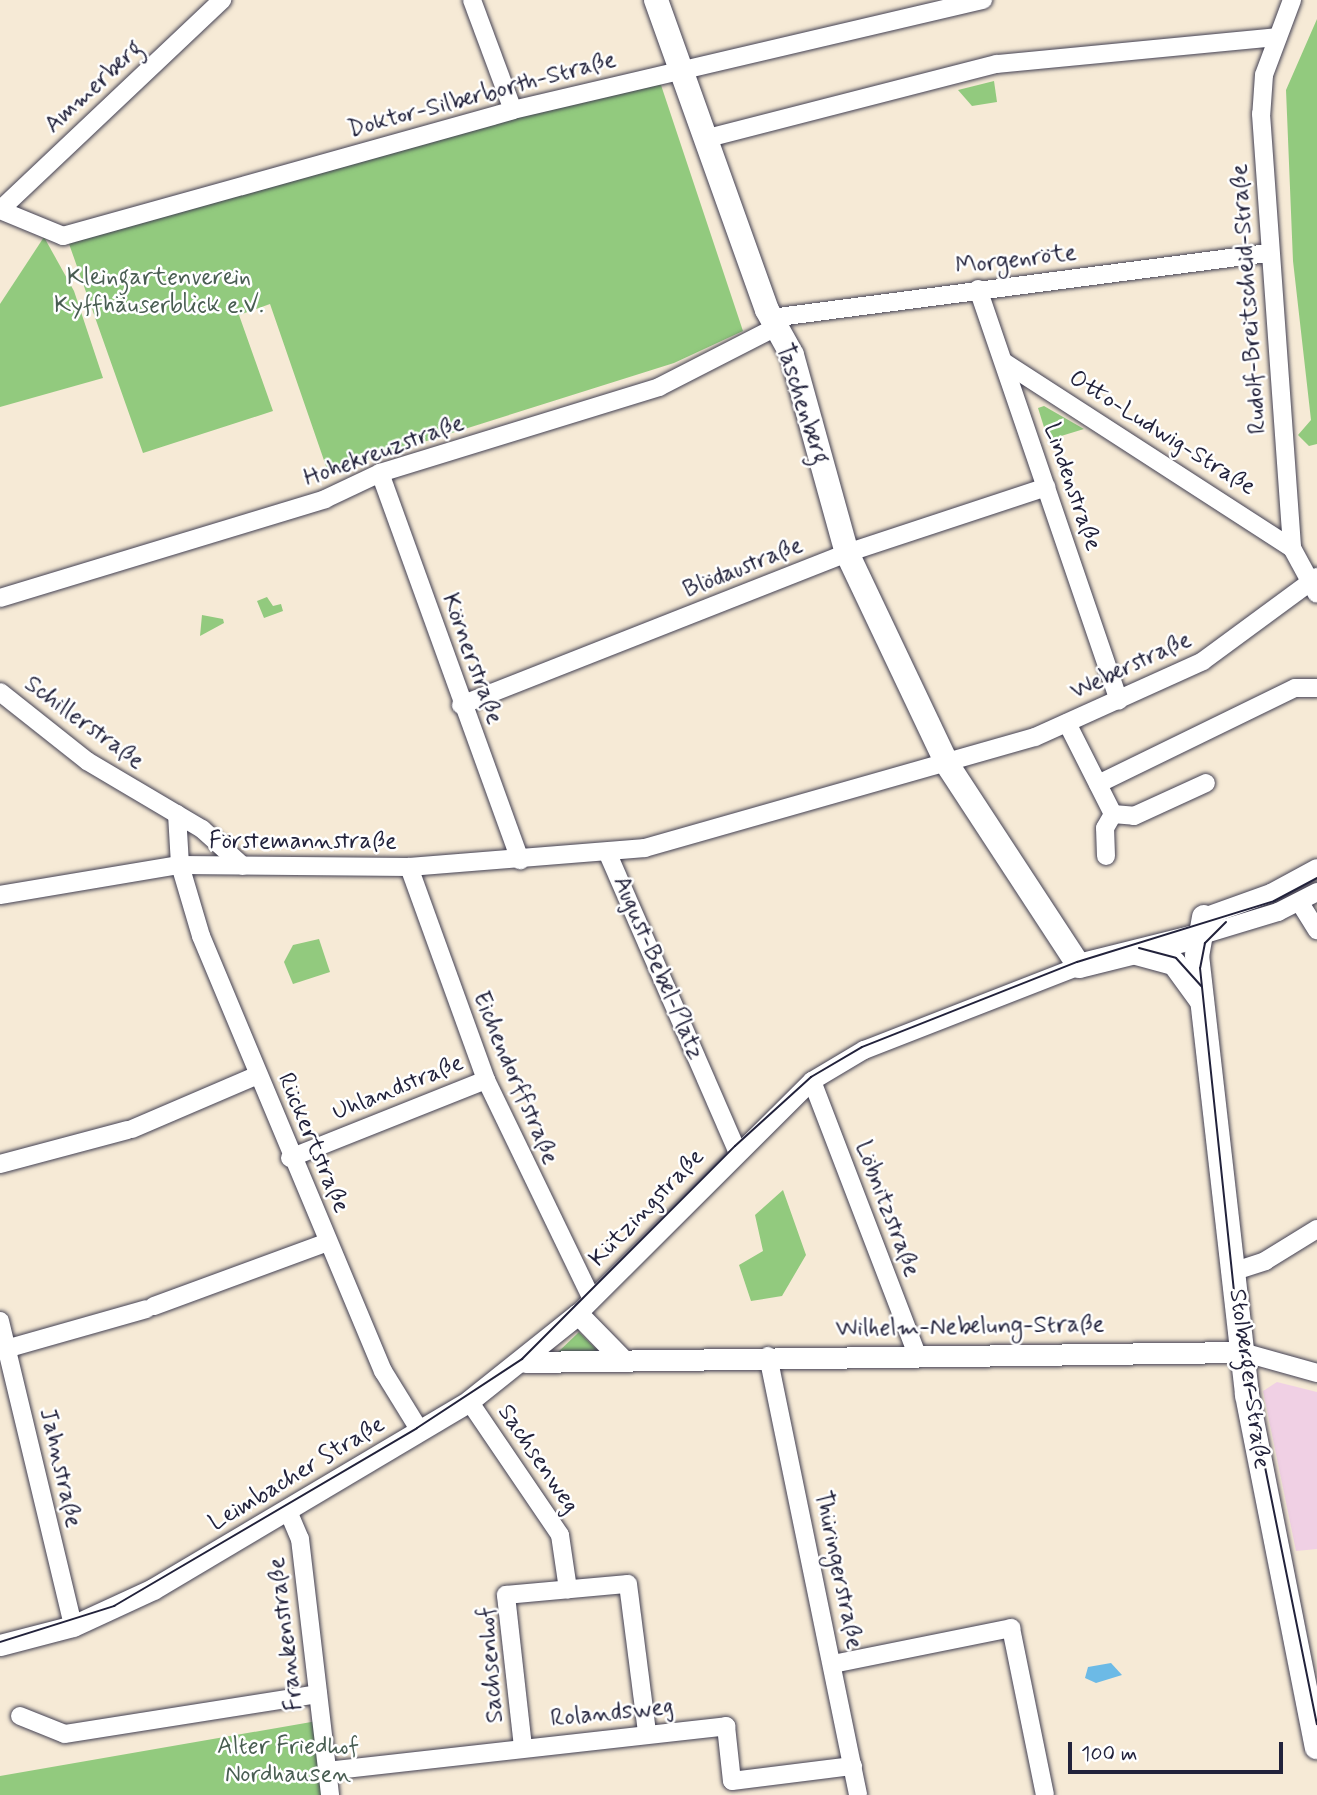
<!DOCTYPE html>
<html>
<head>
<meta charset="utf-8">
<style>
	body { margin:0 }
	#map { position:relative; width:1317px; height:1795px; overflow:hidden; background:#f6ead6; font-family:Mynerve,sans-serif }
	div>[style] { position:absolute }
	.built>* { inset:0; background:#f0d0e4 }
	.green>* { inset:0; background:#92ca7e }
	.water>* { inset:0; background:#6cbae6 }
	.roads { filter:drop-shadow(0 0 2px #424052) drop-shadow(0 0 2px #424052) }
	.minor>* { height:18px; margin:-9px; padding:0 9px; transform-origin:9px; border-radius:9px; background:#fff }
	.tertiary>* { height:21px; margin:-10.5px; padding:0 10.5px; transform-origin:10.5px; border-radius:10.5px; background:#fff }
	.secondary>* { height:24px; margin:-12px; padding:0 12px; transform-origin:12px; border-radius:12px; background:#fff }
	.tram>* { height:2px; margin:-1px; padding:0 1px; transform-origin:1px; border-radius:1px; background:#22223b }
	span { translate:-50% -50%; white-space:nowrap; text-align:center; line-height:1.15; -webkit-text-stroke:5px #fff; paint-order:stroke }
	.street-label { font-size:24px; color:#22223b }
	.park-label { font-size:24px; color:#495d52 }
	.scale { position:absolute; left:1068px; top:1742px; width:215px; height:32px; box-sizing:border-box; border:4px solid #22223b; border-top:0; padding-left:9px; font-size:21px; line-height:24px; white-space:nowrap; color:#22223b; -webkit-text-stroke:5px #fff; paint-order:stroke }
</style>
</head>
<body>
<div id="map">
	<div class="built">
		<i style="clip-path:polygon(1277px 1382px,1317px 1392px,1317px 1549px,1296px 1551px,1263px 1391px)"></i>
	</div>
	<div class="green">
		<i style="clip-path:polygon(1317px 19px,1317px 444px,1309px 446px,1298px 435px,1311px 420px,1293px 261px,1286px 90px)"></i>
		<i style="clip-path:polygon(994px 81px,997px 102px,972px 106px,958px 90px)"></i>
		<i style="clip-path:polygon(660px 82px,743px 331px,674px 363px,328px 472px,270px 304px,239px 315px,273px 411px,143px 453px,68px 241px,516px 116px)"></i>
		<i style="clip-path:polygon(44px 237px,74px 291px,103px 378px,0 407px,0 304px)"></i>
		<i style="clip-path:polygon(1044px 406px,1084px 429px,1048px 440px,1038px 408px)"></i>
		<i style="clip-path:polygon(267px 597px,273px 606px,281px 604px,283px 611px,264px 618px,257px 601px)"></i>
		<i style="clip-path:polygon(202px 615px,223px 619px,224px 623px,200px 636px)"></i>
		<i style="clip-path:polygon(319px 939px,330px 972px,293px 984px,284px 962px,293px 945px)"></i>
		<i style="clip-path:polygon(783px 1190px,806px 1255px,782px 1296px,751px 1301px,739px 1265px,763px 1251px,755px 1215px)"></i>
		<i style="clip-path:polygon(579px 1332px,601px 1354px,555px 1355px)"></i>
		<i style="clip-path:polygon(317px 1721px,326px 1795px,0 1795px,0 1776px)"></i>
	</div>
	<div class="water">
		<i style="clip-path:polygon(1111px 1663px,1122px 1675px,1096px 1683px,1085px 1678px,1088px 1667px)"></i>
	</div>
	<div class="roads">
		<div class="minor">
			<i style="left:472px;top:0;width:117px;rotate:69.6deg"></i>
			<i style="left:1292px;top:0;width:80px;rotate:110.5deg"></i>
			<i style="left:1264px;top:75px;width:39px;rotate:94deg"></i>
			<i style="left:1261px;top:114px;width:435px;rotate:85.9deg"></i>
			<i style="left:1292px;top:548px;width:52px;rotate:61.5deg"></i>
			<i style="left:708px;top:138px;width:298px;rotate:-14.4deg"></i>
			<i style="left:997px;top:64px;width:282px;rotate:-5.5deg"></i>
			<i style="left:0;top:210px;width:68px;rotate:22.4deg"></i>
			<i style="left:63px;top:236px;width:467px;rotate:-15.6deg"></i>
			<i style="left:513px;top:110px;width:483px;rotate:-13.2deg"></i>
			<i style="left:0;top:210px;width:306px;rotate:-43.4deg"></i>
			<i style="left:978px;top:289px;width:435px;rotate:71.1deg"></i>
			<i style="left:771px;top:318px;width:501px;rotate:-7.45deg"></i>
			<i style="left:1004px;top:362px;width:343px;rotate:32.9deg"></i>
			<i style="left:380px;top:473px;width:412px;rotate:70.1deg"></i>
			<i style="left:0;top:598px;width:340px;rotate:-16.9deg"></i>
			<i style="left:325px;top:499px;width:61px;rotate:-25.3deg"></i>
			<i style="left:380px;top:473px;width:292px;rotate:-17.1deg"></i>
			<i style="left:659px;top:387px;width:131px;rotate:-27.1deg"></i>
			<i style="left:0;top:692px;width:111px;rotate:38.4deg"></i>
			<i style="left:87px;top:761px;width:134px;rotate:30.6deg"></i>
			<i style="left:202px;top:829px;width:55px;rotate:42.1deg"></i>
			<i style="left:461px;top:705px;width:415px;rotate:-21.5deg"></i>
			<i style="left:847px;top:553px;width:210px;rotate:-18.3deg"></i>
			<i style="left:1067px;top:723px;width:102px;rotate:63.2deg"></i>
			<i style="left:1098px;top:784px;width:219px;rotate:-26deg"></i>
			<i style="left:1295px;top:688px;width:22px"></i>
			<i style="left:177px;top:814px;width:51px;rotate:86.6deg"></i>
			<i style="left:180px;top:865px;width:74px;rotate:73.5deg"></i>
			<i style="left:201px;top:936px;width:472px;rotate:67.3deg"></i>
			<i style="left:383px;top:1371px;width:70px;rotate:58.3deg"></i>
			<i style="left:1113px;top:814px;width:21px;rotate:5deg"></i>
			<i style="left:1134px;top:816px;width:79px;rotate:-24.6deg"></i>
			<i style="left:608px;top:854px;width:323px;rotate:66.5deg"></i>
			<i style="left:1106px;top:856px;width:28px;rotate:-92deg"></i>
			<i style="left:1105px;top:828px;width:16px;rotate:-60deg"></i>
			<i style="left:409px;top:867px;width:226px;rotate:70.1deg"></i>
			<i style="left:486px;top:1080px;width:243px;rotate:64.2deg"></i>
			<i style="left:0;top:895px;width:182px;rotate:-9.5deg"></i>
			<i style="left:180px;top:865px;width:229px;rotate:0.5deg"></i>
			<i style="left:409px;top:867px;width:237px;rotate:-4.6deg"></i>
			<i style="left:645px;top:848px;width:405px;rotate:-15.9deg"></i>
			<i style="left:1035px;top:737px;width:184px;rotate:-24.3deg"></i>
			<i style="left:1203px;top:661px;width:142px;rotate:-36.4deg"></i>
			<i style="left:1300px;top:903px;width:32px;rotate:58deg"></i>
			<i style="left:1204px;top:917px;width:71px;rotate:-19.7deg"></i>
			<i style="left:1271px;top:893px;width:52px;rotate:-28.5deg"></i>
			<i style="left:1199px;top:936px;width:83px;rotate:-16.9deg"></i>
			<i style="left:1278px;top:912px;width:44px;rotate:-27.1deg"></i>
			<i style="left:812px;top:1081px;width:292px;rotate:69deg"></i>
			<i style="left:132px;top:1129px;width:137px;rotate:-23.2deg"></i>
			<i style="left:290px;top:1158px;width:211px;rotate:-21.7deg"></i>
			<i style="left:0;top:1164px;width:132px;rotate:-14.9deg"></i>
			<i style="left:1235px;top:1271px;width:32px;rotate:-18deg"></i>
			<i style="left:1265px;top:1261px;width:61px;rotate:-31.6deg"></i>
			<i style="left:154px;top:1306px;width:185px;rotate:-20.2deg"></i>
			<i style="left:578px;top:1314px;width:330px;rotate:-44.9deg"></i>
			<i style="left:812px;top:1081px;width:61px;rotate:-30.8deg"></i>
			<i style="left:864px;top:1050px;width:231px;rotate:-21.3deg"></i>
			<i style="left:0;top:1321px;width:314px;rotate:76.5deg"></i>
			<i style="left:6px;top:1349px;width:146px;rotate:-15.9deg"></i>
			<i style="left:1242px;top:1352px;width:78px;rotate:15.6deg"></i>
			<i style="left:768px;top:1356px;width:448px;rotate:78.4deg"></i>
			<i style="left:469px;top:1401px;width:162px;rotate:55.8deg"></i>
			<i style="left:560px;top:1535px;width:55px;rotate:81.6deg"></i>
			<i style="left:288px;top:1511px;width:30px;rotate:67deg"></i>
			<i style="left:300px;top:1539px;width:258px;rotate:83.3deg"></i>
			<i style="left:833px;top:1664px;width:182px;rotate:-11.4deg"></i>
			<i style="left:1011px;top:1628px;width:170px;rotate:78.5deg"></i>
			<i style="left:20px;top:1716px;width:48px;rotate:21.8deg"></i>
			<i style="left:65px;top:1734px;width:256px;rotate:-9deg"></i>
			<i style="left:523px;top:1747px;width:153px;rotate:-96.4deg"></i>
			<i style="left:506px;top:1595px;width:122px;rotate:-5.2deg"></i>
			<i style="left:628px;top:1584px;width:150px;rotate:82.7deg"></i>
			<i style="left:327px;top:1771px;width:402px;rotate:-6.4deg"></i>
			<i style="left:726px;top:1726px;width:55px;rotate:83.8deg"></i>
			<i style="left:732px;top:1781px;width:122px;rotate:-7.1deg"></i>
		</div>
		<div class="tertiary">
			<i style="left:525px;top:1362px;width:717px;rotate:-0.8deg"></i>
			<i style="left:0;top:1645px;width:75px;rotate:-14.6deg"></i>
			<i style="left:73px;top:1626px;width:88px;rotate:-24.8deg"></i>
			<i style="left:153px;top:1589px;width:368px;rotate:-30.7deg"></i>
			<i style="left:469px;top:1401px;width:139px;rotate:-38.6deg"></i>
			<i style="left:578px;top:1314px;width:62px;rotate:45.7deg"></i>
		</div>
		<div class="secondary">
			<i style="left:656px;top:0;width:329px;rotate:70.3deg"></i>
			<i style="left:767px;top:310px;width:51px;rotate:60.9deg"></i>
			<i style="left:792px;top:355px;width:205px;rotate:74.5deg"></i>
			<i style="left:847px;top:553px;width:233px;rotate:64.6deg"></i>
			<i style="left:947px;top:764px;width:241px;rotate:56.8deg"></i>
			<i style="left:1079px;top:966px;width:124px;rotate:-14deg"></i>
			<i style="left:1204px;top:917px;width:39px;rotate:100deg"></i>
			<i style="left:1197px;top:955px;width:443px;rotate:83.5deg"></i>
			<i style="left:1247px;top:1395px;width:359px;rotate:78.8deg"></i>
			<i style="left:1136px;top:953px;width:39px;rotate:15deg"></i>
			<i style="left:1174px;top:963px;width:46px;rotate:53.9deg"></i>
		</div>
	</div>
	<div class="tram">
		<i style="left:1226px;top:922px;width:30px;rotate:135deg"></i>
		<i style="left:1205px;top:943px;width:25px;rotate:101deg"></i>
		<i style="left:1200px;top:968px;width:372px;rotate:84deg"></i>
		<i style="left:1239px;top:1338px;width:394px;rotate:78.6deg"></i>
		<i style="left:1139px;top:948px;width:38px;rotate:15deg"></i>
		<i style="left:1176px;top:958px;width:38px;rotate:48deg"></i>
		<i style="left:0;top:1642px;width:120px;rotate:-17.5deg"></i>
		<i style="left:114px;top:1606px;width:351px;rotate:-30.4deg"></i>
		<i style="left:417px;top:1428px;width:126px;rotate:-33.3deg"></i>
		<i style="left:522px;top:1359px;width:301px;rotate:-45deg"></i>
		<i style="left:735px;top:1146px;width:103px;rotate:-42.2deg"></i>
		<i style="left:811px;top:1077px;width:59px;rotate:-30.5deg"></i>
		<i style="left:862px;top:1047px;width:231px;rotate:-21.6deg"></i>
		<i style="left:1077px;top:962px;width:206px;rotate:-17.2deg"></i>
		<i style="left:1274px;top:901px;width:49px;rotate:-28.1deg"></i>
	</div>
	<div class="street-label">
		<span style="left:94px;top:87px;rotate:-43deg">Ammerberg</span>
		<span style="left:482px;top:95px;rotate:-15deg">Doktor-Silberborth-Straße</span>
		<span style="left:1016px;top:260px;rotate:-7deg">Morgenröte</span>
		<span style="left:1249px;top:299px;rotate:-94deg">Rudolf-Breitscheid-Straße</span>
		<span style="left:802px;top:404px;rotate:72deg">Taschenberg</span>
		<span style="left:1162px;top:433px;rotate:32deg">Otto-Ludwig-Straße</span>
		<span style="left:384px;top:451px;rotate:-20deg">Hohekreuzstraße</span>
		<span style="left:1072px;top:487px;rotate:71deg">Lindenstraße</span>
		<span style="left:743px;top:568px;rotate:-22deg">Blödaustraße</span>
		<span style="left:472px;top:659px;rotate:70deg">Körnerstraße</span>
		<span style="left:1131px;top:666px;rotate:-25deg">Weberstraße</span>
		<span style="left:84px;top:723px;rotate:36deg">Schillerstraße</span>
		<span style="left:303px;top:842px">Förstemannstraße</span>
		<span style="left:658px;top:968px;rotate:67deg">August-Bebel-Platz</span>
		<span style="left:515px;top:1078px;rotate:67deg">Eichendorffstraße</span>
		<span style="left:398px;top:1088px;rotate:-22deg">Uhlandstraße</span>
		<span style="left:313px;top:1143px;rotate:67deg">Rückertstraße</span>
		<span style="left:647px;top:1208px;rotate:-46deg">Kützingstraße</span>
		<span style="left:887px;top:1209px;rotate:69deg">Löbnitzstraße</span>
		<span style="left:970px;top:1327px;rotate:-1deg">Wilhelm-Nebelung-Straße</span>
		<span style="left:1249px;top:1379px;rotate:82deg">Stolberger Straße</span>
		<span style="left:538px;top:1459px;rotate:56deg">Sachsenweg</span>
		<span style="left:60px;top:1468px;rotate:77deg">Jahnstraße</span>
		<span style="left:297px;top:1474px;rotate:-31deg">Leimbacher Straße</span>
		<span style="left:838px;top:1570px;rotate:78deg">Thüringerstraße</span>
		<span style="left:286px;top:1634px;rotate:-97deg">Frankenstraße</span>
		<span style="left:491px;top:1665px;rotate:-95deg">Sachsenhof</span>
		<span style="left:612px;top:1713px;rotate:-6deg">Rolandsweg</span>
	</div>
	<div class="park-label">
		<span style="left:159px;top:292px">Kleingartenverein<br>Kyffhäuserblick e.V.</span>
		<span style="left:288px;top:1761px">Alter Friedhof<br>Nordhausen</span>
	</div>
	<div class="scale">100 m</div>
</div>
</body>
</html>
